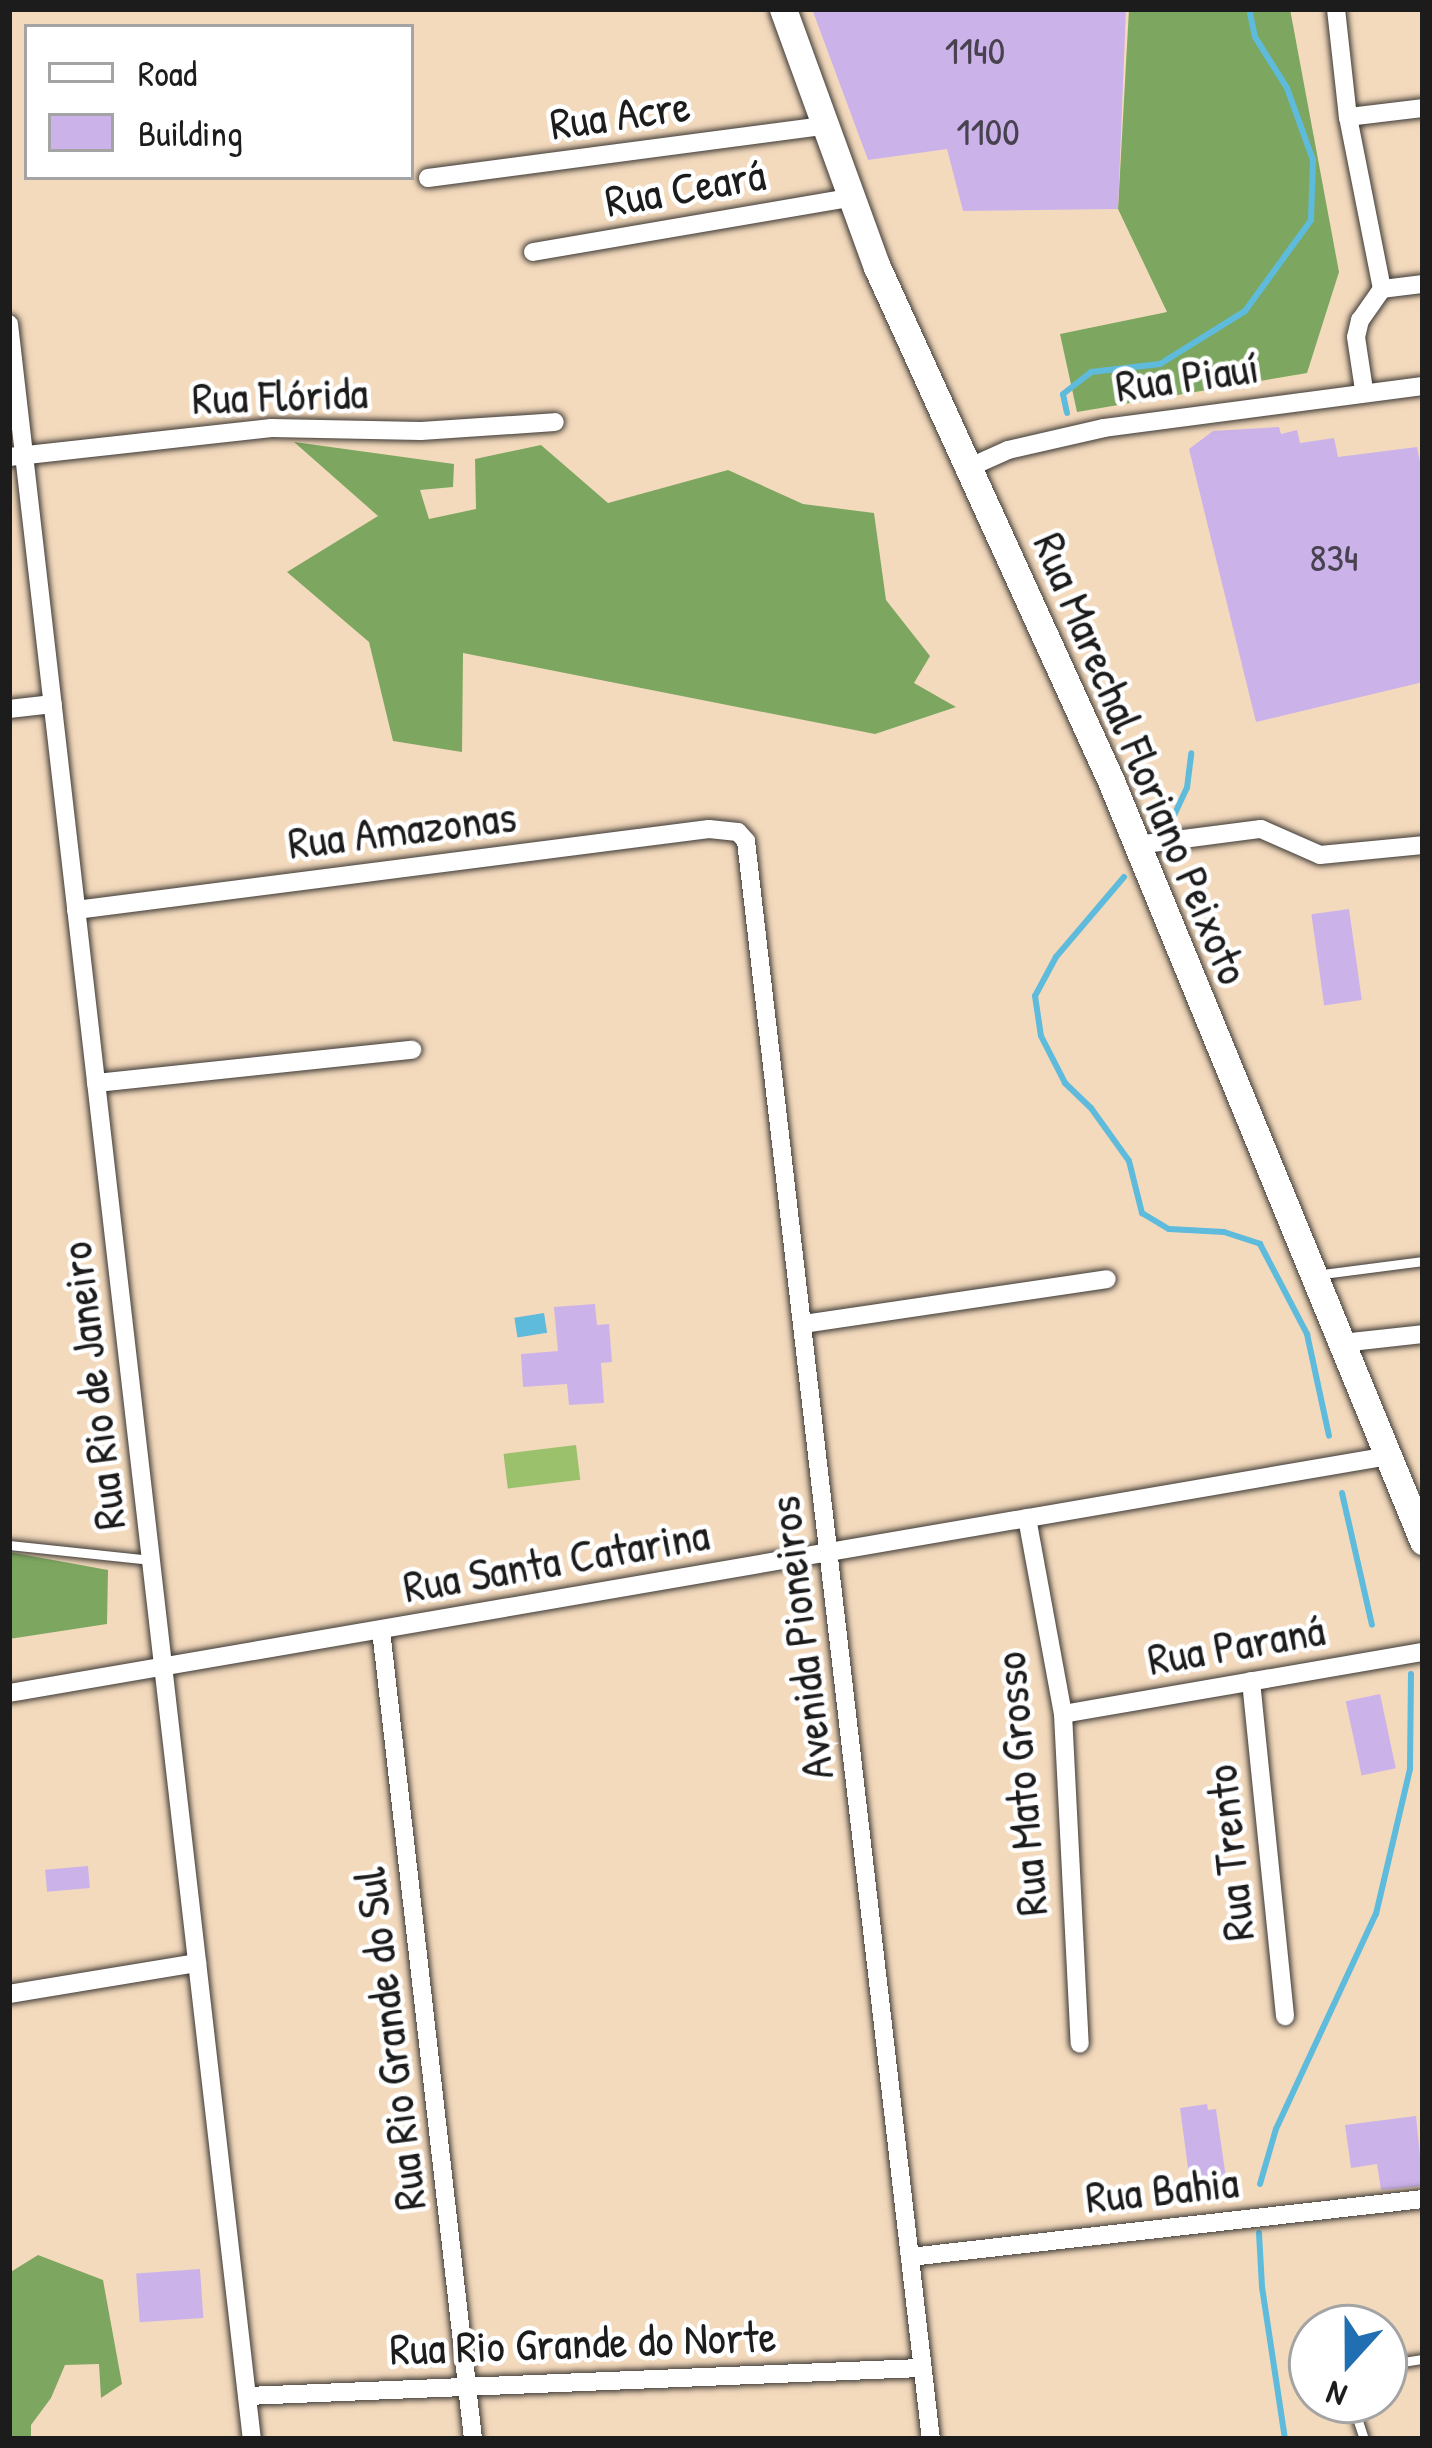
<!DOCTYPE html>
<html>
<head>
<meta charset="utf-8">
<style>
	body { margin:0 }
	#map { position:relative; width:1432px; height:2448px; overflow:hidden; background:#f4dabd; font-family:"Patrick Hand",sans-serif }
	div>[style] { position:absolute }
	.green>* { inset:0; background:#9cc16c; transform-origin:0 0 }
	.forest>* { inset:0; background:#7da760 }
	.water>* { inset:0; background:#5ebbdc; transform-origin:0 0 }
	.stream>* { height:6px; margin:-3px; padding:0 3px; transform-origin:3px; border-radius:3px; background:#5ebbdc }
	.building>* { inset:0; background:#cbb3ea; transform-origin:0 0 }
	.roads { filter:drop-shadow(0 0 3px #3c3834) drop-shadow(0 0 3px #3c3834) }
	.lane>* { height:9px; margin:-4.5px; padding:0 4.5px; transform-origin:4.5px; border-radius:4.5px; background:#fff }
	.street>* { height:18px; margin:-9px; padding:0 9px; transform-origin:9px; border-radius:9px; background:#fff }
	.secondary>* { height:27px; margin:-13.5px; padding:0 13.5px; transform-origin:13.5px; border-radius:13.5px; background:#fff }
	span { translate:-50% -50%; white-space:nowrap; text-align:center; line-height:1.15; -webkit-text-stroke:9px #fff; paint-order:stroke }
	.number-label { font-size:39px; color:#484250 }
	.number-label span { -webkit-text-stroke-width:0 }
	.street-label { font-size:45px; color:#1c1c1c }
	.frame { position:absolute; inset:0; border:12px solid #1c1c1c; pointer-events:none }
	.legend { position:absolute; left:24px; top:24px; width:390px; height:156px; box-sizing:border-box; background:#fff; border:3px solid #a4a4a4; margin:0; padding:15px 21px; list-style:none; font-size:36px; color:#1c1c1c }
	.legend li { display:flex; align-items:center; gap:24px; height:60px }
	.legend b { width:60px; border:3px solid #a4a4a4 }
	.north { position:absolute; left:1288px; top:2304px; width:120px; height:120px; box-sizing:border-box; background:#fff; border:3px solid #a4a4a4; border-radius:50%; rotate:201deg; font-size:33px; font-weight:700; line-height:48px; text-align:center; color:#1c1c1c }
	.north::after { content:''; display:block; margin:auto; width:42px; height:54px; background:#1f6fb2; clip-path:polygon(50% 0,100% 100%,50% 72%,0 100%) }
</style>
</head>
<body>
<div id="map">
	<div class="green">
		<i style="left:576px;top:1445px;width:35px;height:73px;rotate:83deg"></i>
	</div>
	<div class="forest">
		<i style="clip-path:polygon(1129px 9px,1290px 9px,1339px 272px,1307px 373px,1077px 412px,1060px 334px,1167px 312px,1118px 209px)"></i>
		<i style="clip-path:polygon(294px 442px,454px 464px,453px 487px,420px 490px,429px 519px,476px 509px,475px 459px,541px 445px,608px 503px,728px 470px,803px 504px,874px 513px,886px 600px,930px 656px,914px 683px,956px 707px,875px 734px,463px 653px,462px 752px,393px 741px,369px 642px,287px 572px,378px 516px)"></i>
		<i style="clip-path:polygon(9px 1552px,108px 1570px,107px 1624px,9px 1639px)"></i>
		<i style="clip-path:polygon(38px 2255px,103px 2280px,122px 2384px,101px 2398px,99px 2364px,65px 2365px,51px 2398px,31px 2425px,31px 2439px,9px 2439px,9px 2273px)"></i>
	</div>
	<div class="water">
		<i style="left:544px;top:1313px;width:20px;height:30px;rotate:81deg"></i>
	</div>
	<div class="stream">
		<i style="left:1067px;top:413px;width:19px;rotate:-102deg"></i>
		<i style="left:1063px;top:394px;width:36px;rotate:-38deg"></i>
		<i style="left:1091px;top:372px;width:69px;rotate:-6.6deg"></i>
		<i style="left:1160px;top:364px;width:100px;rotate:-31.9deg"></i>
		<i style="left:1245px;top:311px;width:112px;rotate:-54deg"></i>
		<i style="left:1311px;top:220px;width:60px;rotate:-88.1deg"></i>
		<i style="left:1313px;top:160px;width:77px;rotate:-109.9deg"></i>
		<i style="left:1287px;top:88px;width:60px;rotate:-122.1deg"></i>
		<i style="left:1255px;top:37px;width:29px;rotate:-102deg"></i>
		<i style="left:1170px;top:824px;width:40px;rotate:-65deg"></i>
		<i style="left:1187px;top:788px;width:35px;rotate:-83deg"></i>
		<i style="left:1124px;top:877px;width:105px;rotate:130.4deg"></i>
		<i style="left:1056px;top:957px;width:44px;rotate:118.3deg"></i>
		<i style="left:1035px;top:996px;width:40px;rotate:81.5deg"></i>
		<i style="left:1041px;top:1036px;width:53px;rotate:62.9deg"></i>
		<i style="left:1065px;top:1083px;width:36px;rotate:44deg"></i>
		<i style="left:1091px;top:1108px;width:65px;rotate:54.4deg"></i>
		<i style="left:1129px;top:1161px;width:54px;rotate:76deg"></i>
		<i style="left:1142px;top:1213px;width:31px;rotate:31deg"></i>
		<i style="left:1169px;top:1229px;width:55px;rotate:3.1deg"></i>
		<i style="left:1224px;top:1232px;width:38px;rotate:18deg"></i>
		<i style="left:1260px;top:1244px;width:102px;rotate:62.4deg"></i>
		<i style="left:1307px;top:1334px;width:104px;rotate:77.8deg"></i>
		<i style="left:1342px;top:1493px;width:135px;rotate:77.2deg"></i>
		<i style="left:1260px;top:2184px;width:57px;rotate:-73.8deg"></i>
		<i style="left:1276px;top:2129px;width:237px;rotate:-65.1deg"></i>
		<i style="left:1376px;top:1914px;width:149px;rotate:-76.8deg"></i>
		<i style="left:1410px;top:1769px;width:95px;rotate:-89.4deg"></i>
		<i style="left:1259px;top:2233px;width:54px;rotate:86.8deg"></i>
		<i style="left:1262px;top:2287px;width:154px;rotate:81.4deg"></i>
	</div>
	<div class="building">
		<i style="clip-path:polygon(812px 9px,1126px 9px,1118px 209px,963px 211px,947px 149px,868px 160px)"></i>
		<i style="clip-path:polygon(1279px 427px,1281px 434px,1297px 430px,1300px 443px,1334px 438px,1338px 457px,1417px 447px,1423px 476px,1423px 682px,1256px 722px,1189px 449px,1213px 431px)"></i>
		<i style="left:1349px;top:909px;width:92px;height:38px;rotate:82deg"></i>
		<i style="clip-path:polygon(595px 1304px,597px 1325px,609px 1324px,612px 1362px,601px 1363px,604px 1403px,569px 1405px,567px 1384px,523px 1387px,521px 1354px,558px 1351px,554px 1307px)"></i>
		<i style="left:1380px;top:1694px;width:76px;height:35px;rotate:78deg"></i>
		<i style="left:88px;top:1866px;width:22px;height:43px;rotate:85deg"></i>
		<i style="clip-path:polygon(1207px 2104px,1208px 2110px,1216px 2109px,1226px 2178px,1190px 2183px,1180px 2108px)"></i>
		<i style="clip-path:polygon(1416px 2116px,1423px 2186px,1381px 2190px,1377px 2164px,1351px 2168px,1345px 2125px)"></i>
		<i style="left:200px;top:2269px;width:49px;height:64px;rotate:86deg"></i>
	</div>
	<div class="roads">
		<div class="lane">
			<i style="left:1315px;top:1275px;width:109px;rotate:-7.4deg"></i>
			<i style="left:9px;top:1545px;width:143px;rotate:6deg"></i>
			<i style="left:1384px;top:2365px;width:39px;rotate:-9deg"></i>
			<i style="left:1351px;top:2400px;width:41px;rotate:71.6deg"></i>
		</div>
		<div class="street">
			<i style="left:1336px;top:9px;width:109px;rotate:83.7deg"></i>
			<i style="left:1348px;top:117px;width:175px;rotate:78.8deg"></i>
			<i style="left:1382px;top:289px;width:38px;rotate:125deg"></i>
			<i style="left:1360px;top:320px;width:17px;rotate:103deg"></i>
			<i style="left:1356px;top:337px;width:54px;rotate:81.4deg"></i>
			<i style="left:1348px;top:117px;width:76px;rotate:-6.8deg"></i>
			<i style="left:428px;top:178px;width:397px;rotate:-7.5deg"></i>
			<i style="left:533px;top:252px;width:321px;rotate:-9.7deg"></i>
			<i style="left:1382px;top:289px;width:41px;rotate:-7deg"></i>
			<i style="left:9px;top:324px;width:2129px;rotate:83.45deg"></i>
			<i style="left:9px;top:457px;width:264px;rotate:-6.3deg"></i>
			<i style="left:271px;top:428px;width:150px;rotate:1.1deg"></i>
			<i style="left:421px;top:431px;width:134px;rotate:-3.8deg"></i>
			<i style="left:968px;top:468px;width:44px;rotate:-24.2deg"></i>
			<i style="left:1008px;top:450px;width:98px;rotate:-12.9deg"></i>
			<i style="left:1104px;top:428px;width:322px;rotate:-7.5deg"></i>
			<i style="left:9px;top:709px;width:44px;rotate:-6.5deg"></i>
			<i style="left:1137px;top:845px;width:125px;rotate:-7.4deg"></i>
			<i style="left:1261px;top:829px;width:64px;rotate:23.8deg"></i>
			<i style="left:1320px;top:855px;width:103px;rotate:-5.5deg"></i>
			<i style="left:76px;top:910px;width:638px;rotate:-7.29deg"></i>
			<i style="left:709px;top:829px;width:29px;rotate:6deg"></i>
			<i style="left:738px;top:832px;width:12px;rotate:48deg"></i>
			<i style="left:746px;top:841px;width:1609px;rotate:83.4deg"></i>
			<i style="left:96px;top:1083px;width:318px;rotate:-6deg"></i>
			<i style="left:803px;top:1324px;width:307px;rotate:-8.4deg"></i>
			<i style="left:1342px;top:1343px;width:81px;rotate:-6.3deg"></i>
			<i style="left:1027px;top:1518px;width:199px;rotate:79.6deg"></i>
			<i style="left:1063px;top:1714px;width:330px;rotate:87.1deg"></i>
			<i style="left:381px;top:1630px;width:814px;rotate:83.51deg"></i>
			<i style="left:1251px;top:1681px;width:337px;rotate:84.2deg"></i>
			<i style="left:9px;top:1693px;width:1399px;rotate:-9.75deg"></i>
			<i style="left:1063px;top:1714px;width:365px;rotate:-9.8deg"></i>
			<i style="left:9px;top:1994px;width:191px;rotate:-9.4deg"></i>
			<i style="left:910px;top:2257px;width:516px;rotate:-6.45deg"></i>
			<i style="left:247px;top:2396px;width:676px;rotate:-2.38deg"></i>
		</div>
		<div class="secondary">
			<i style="left:783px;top:9px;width:275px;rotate:70deg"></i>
			<i style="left:877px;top:267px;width:565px;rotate:65.52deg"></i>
			<i style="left:1111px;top:781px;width:822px;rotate:67.68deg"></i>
		</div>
	</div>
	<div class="number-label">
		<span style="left:975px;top:50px">1140</span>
		<span style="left:988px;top:131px">1100</span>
		<span style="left:1334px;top:557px">834</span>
	</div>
	<div class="street-label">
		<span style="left:620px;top:114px;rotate:-8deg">Rua Acre</span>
		<span style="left:685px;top:187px;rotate:-10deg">Rua Ceará</span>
		<span style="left:1187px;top:376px;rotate:-8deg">Rua Piauí</span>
		<span style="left:280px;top:395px;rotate:-2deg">Rua Flórida</span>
		<span style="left:1142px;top:758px;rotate:67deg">Rua Marechal Floriano Peixoto</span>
		<span style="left:402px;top:829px;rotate:-7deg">Rua Amazonas</span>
		<span style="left:92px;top:1386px;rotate:-97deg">Rua Rio de Janeiro</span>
		<span style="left:556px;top:1560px;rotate:-10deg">Rua Santa Catarina</span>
		<span style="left:800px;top:1638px;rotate:-97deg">Avenida Pioneiros</span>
		<span style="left:1236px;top:1644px;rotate:-10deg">Rua Paraná</span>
		<span style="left:1020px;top:1784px;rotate:-95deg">Rua Mato Grosso</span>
		<span style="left:1229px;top:1853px;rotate:-96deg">Rua Trento</span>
		<span style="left:389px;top:2039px;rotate:-97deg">Rua Rio Grande do Sul</span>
		<span style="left:1162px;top:2189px;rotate:-6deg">Rua Bahia</span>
		<span style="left:583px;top:2342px;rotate:-2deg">Rua Rio Grande do Norte</span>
	</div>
	<div class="frame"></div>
	<ul class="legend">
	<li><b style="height:15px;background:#fff"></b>Road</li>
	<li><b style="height:33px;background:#cbb3ea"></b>Building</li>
	</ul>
	<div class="north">N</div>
</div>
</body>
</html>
